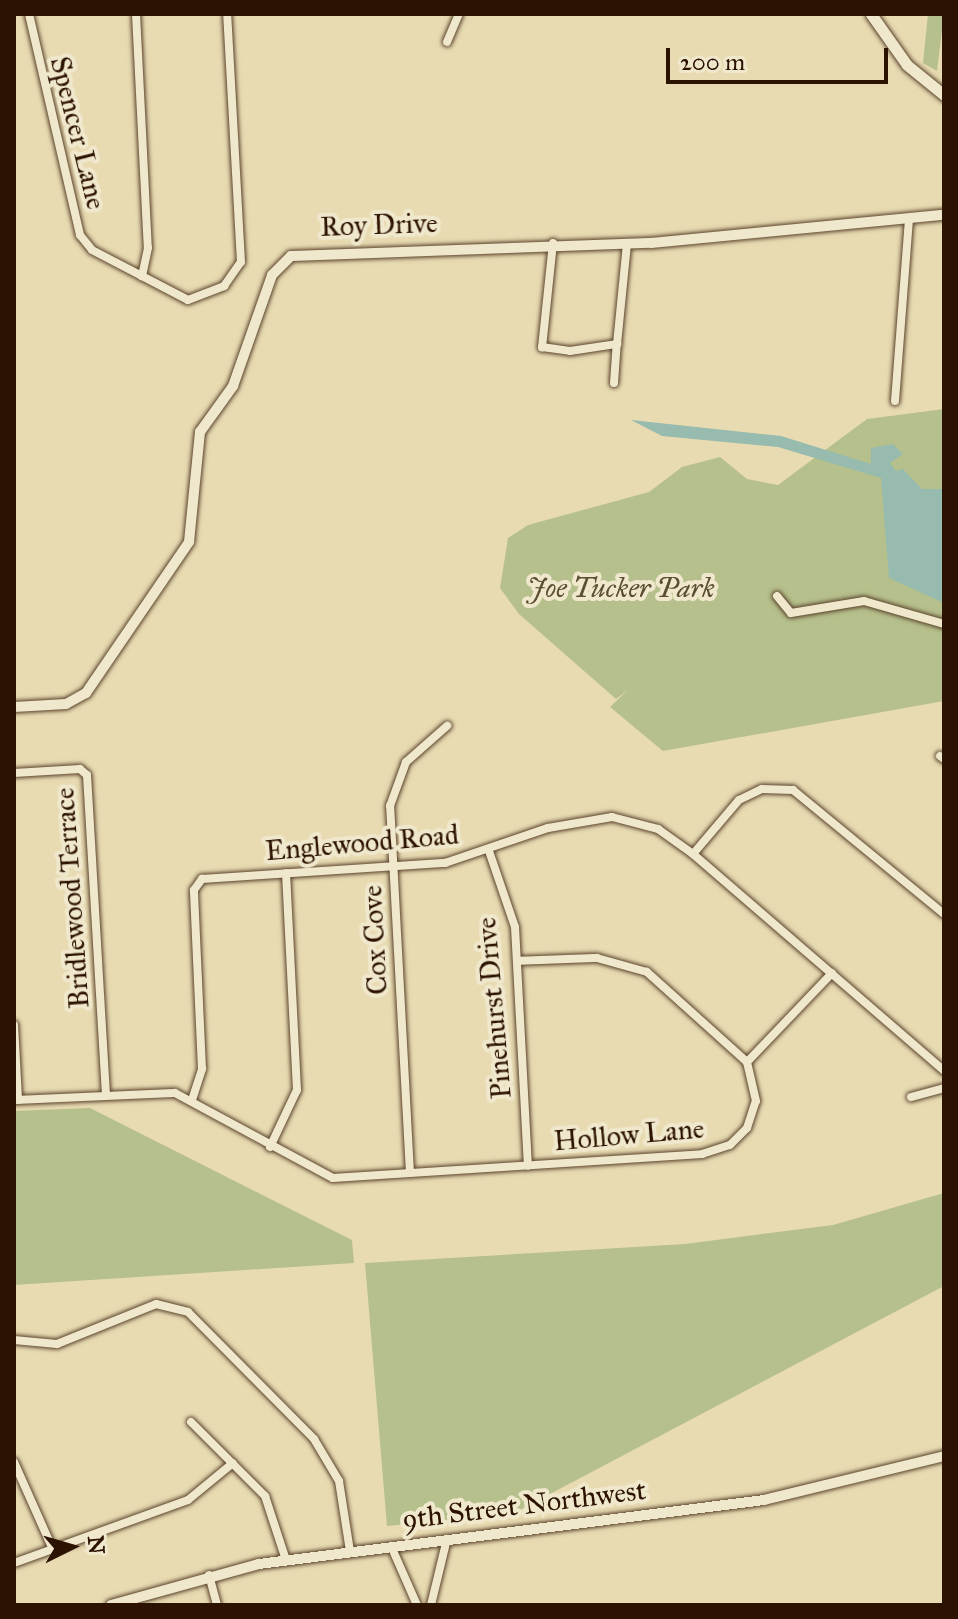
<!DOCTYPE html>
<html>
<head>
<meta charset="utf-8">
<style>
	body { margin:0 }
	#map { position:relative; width:958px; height:1619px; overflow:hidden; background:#e8dbb2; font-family:"IM FELL Great Primer",serif }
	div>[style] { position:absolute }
	.green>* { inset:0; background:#b6c08c }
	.water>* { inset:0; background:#97bbae }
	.roads { filter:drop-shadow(0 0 2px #5b442c) drop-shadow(0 0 2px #5b442c) }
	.minor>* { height:8px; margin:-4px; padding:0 4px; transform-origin:4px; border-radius:4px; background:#f0e8cd }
	.tertiary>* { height:10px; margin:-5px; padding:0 5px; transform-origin:5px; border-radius:5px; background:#f0e8cd }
	.secondary>* { height:11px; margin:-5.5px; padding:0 5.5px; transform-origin:5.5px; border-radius:5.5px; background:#f0e8cd }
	span { translate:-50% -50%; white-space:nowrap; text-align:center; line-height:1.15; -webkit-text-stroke:8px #f0e8cd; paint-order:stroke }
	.street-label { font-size:28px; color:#2c1200 }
	.park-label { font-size:28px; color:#5c4f31; font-style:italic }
	.frame { position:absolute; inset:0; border:16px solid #2c1200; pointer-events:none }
	.north { position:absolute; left:32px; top:1507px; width:80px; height:80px; -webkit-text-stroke:6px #f0e8cd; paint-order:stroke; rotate:85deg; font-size:22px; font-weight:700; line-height:32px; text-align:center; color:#2c1200 }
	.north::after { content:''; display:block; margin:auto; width:28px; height:36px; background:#2c1200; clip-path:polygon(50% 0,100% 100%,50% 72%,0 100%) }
	.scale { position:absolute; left:666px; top:48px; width:222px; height:36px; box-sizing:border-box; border:4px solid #2c1200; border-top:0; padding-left:10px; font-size:24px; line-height:28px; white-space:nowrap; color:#2c1200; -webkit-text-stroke:6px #f0e8cd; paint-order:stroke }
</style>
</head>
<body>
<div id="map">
	<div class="green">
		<i style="clip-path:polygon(928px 14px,944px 14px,937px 71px,923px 63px)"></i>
		<i style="clip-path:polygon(944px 409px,944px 701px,663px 751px,610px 707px,628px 690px,616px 699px,519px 614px,500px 588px,508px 538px,528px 525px,649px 492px,682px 467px,720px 457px,747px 479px,778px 485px,867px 419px)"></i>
		<i style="clip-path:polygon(90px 1108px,352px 1240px,354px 1263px,14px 1285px,14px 1111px)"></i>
		<i style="clip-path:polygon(944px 1193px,944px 1286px,514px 1513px,387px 1526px,365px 1263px,685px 1244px,833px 1225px)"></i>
	</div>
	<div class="water">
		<i style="clip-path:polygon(631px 420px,781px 436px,871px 464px,871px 448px,893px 444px,903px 454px,890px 463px,896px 471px,903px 469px,922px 489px,944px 489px,944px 603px,889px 578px,881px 478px,778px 447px,662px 436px)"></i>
	</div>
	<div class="roads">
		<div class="minor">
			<i style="left:29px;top:14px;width:227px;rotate:77deg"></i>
			<i style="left:80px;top:235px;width:19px;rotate:51deg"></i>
			<i style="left:92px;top:250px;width:108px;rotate:27.5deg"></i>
			<i style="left:188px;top:300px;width:39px;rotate:-21deg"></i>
			<i style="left:224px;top:286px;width:29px;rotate:-55deg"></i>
			<i style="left:241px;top:262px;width:248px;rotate:-93.2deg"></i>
			<i style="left:136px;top:14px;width:234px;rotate:87.1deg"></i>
			<i style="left:148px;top:248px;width:29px;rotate:102deg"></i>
			<i style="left:447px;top:42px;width:30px;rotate:-67deg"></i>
			<i style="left:553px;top:243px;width:105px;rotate:96deg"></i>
			<i style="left:542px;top:347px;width:28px;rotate:8deg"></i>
			<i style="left:570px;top:351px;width:48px;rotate:-8.5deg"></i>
			<i style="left:617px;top:344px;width:100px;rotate:-84.3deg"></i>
			<i style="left:614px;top:383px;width:39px;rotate:-86deg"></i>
			<i style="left:895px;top:401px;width:183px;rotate:-85.6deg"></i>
			<i style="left:777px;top:596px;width:22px;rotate:51deg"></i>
			<i style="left:791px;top:613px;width:74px;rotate:-9.3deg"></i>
			<i style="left:864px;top:601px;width:83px;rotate:16deg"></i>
			<i style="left:940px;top:756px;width:5px;rotate:37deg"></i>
			<i style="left:14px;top:773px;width:66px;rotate:-3.5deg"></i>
			<i style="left:80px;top:769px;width:9px;rotate:41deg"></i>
			<i style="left:87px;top:775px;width:321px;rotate:86.6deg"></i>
			<i style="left:489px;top:851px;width:80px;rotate:71.1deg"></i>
			<i style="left:515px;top:927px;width:239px;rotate:86.9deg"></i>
			<i style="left:693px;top:854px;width:71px;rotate:-49.6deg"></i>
			<i style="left:739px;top:800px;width:25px;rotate:-26deg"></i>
			<i style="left:762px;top:789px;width:31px;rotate:2deg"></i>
			<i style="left:793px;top:790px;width:195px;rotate:39.4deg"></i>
			<i style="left:14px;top:1025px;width:75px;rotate:86.9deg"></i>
			<i style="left:747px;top:1062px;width:123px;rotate:-46.3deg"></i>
			<i style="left:911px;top:1097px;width:34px;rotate:-15deg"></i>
			<i style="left:14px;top:1100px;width:161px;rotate:-2.5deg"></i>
			<i style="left:175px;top:1093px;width:179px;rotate:28.3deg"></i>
			<i style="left:333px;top:1178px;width:370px;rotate:-3.7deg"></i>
			<i style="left:702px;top:1154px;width:29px;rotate:-18deg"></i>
			<i style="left:730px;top:1145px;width:24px;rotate:-45deg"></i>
			<i style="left:747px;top:1128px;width:28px;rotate:-72deg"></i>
			<i style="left:756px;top:1101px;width:40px;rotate:-103deg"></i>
			<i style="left:747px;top:1062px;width:135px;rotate:-138deg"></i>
			<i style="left:647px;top:972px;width:52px;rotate:-164.4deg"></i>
			<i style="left:597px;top:958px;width:80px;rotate:177.9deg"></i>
			<i style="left:192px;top:1100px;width:33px;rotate:-72deg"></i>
			<i style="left:202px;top:1069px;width:179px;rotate:-92.6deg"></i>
			<i style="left:194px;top:890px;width:14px;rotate:-54deg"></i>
			<i style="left:202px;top:879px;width:244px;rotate:-3.8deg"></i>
			<i style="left:445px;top:863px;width:109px;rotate:-18.8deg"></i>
			<i style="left:548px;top:828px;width:65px;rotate:-9.8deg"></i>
			<i style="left:612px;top:817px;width:48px;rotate:14.6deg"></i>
			<i style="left:658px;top:829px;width:43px;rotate:35.5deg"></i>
			<i style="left:693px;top:854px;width:332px;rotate:40.8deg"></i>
			<i style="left:270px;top:1147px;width:63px;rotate:-64.7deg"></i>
			<i style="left:297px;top:1090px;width:217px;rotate:-92.9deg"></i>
			<i style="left:410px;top:1173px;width:368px;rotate:-93.1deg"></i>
			<i style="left:390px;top:806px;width:47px;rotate:-70deg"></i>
			<i style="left:406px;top:762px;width:55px;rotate:-41.3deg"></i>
			<i style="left:14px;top:1340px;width:43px;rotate:5.3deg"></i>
			<i style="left:57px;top:1344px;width:107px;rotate:-22deg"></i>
			<i style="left:156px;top:1304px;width:33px;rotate:14deg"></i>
			<i style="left:188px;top:1312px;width:179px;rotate:45.2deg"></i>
			<i style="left:314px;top:1439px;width:49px;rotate:59.2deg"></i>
			<i style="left:339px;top:1481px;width:71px;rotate:81.1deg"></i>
			<i style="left:191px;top:1422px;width:105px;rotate:45deg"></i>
			<i style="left:265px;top:1496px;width:67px;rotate:71.8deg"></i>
			<i style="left:14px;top:1462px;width:91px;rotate:66deg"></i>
			<i style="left:391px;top:1546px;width:64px;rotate:66.2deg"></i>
			<i style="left:14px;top:1563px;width:185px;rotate:-19.9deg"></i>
			<i style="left:188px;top:1500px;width:58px;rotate:-39.4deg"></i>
			<i style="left:209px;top:1575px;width:31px;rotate:75deg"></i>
			<i style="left:431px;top:1605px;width:68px;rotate:-76.4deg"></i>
		</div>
		<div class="tertiary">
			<i style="left:14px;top:707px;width:52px;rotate:-3.3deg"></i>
			<i style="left:66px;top:704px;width:23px;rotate:-29deg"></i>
			<i style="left:86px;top:693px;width:183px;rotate:-55.7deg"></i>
			<i style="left:189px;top:542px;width:111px;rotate:-84.3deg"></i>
			<i style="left:200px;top:432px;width:57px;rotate:-54.3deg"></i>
			<i style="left:233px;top:386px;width:118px;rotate:-70.6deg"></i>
			<i style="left:272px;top:275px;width:27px;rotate:-45deg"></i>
			<i style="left:291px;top:256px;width:360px;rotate:-2.1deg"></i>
			<i style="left:651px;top:243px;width:294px;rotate:-5.5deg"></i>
			<i style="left:111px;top:1605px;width:154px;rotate:-15.5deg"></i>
			<i style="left:259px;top:1564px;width:509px;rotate:-7.22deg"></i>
			<i style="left:764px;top:1500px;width:185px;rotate:-13.7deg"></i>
		</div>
		<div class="secondary">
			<i style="left:871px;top:14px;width:62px;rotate:54.8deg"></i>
			<i style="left:907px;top:65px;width:48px;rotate:39deg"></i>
		</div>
	</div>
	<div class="street-label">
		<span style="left:78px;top:133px;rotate:76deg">Spencer Lane</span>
		<span style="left:379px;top:225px;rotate:-2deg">Roy Drive</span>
		<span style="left:362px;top:843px;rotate:-5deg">Englewood Road</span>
		<span style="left:72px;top:898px;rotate:-94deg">Bridlewood Terrace</span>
		<span style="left:375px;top:940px;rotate:-93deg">Cox Cove</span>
		<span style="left:494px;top:1008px;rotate:-95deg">Pinehurst Drive</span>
		<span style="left:629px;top:1135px;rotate:-5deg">Hollow Lane</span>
		<span style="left:524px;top:1505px;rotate:-7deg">9th Street Northwest</span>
	</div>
	<div class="park-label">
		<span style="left:621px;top:588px">Joe Tucker Park</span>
	</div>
	<div class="frame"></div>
	<div class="north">N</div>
	<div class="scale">200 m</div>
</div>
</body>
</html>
